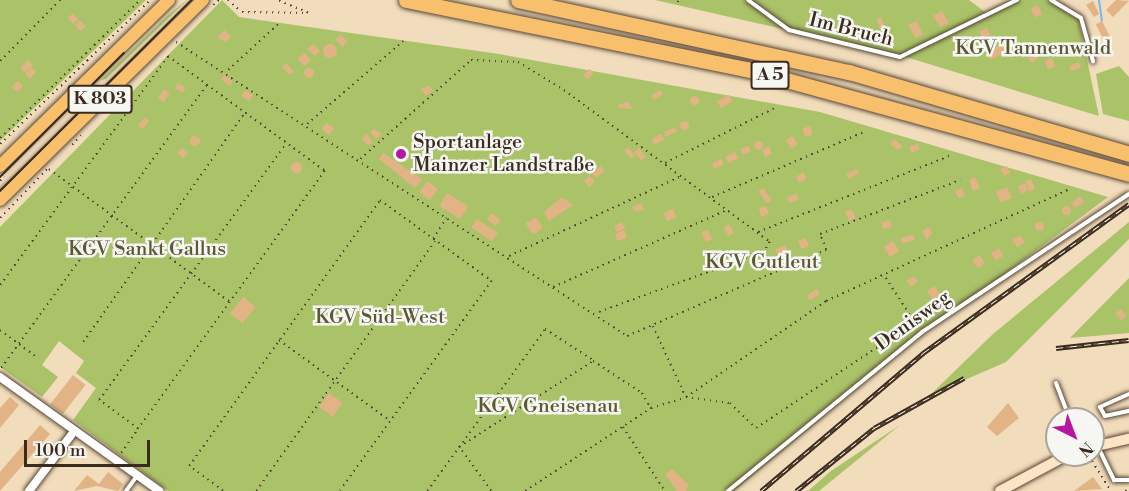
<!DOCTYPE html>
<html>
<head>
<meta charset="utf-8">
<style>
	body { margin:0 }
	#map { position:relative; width:1129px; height:491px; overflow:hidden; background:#f1dcbb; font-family:"Libre Bodoni",serif }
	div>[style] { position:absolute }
	.green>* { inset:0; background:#aac268 }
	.stream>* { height:2px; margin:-1px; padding:0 1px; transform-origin:1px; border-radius:1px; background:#79b6eb }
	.building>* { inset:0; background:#e2b385; transform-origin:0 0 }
	.round { border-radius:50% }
	.path>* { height:1.5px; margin-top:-0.75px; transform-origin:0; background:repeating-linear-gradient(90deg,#564536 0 1.5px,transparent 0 6px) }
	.roads { filter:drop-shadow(0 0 2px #564536) drop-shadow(0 0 2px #564536) }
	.lane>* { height:4px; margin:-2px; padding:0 2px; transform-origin:2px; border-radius:2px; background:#fff }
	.street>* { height:8px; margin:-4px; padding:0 4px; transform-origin:4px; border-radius:4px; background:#fff }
	.secondary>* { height:10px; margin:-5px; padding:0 5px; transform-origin:5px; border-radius:5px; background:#fce5c4 }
	.primary>* { height:12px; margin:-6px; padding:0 6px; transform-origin:6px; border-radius:6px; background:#f8bf6c }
	.highway>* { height:15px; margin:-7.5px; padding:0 7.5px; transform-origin:7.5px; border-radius:7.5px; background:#f8bf6c }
	.tram>* { height:1.5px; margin:-0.75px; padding:0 0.75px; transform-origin:0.75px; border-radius:0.75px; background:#3b2a1e }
	.rail>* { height:4.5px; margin-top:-2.25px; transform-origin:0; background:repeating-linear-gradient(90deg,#f6f6f2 0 7px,#3b2a1e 0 14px); box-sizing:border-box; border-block:2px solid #3b2a1e }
	.dots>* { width:16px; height:16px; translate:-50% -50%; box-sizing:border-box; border:3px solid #f6f6f2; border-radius:50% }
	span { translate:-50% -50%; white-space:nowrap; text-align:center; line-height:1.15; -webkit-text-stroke:5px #f6f6f2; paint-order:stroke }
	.shield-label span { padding:2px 4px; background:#f6f6f2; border:2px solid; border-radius:4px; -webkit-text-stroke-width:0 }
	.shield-label { font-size:18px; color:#3b2a1e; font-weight:700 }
	.street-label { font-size:20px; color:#3b2a1e }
	.park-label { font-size:20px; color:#5c5834 }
	.poi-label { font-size:20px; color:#3b2a1e }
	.left { translate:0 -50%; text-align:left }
	.north { position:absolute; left:1045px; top:407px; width:60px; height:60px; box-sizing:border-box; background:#f6f6f2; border:2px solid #aba49d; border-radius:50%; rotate:138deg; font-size:16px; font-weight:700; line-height:24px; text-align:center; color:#3b2a1e }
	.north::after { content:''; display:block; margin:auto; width:21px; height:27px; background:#b5179e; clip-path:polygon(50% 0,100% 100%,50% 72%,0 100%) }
	.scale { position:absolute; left:24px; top:440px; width:126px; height:27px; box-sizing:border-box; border:3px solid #3b2a1e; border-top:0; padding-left:8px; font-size:18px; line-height:21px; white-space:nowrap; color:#3b2a1e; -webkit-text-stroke:4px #f6f6f2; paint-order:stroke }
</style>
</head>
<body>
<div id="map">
	<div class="green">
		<i style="clip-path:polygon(0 0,146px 0,0 141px)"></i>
		<i style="clip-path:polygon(187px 0,106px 79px,101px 80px,168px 15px)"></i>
		<i style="clip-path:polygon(222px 0,239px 17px,499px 54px,820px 112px,1108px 197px,922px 335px,734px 491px,168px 491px,73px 420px,96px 388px,76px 373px,84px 361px,59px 341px,42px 365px,58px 377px,42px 397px,0 367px,0 227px)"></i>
		<i style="clip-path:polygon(655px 0,969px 0,985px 12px,1011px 0,1054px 0,1078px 18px,1099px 116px,906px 57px)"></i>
		<i style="clip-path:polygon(1119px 66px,1129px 77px,1129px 121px,1103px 114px,1096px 74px)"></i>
		<i style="clip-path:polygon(1129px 222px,1129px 239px,1006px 362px,930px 395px,993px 334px)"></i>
		<i style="clip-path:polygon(1129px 278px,1129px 333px,1070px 338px)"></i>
		<i style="clip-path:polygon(900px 425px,819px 491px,808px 491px,831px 471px)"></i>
	</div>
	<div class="stream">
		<i style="left:1099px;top:0;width:21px;rotate:82deg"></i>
	</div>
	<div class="building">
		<i style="clip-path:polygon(1116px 0,1129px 1px,1113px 17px,1106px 10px)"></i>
		<i style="clip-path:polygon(1093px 1px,1099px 14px,1094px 17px,1086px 5px)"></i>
		<i style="left:1038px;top:5px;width:10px;height:8px;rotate:66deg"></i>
		<i style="clip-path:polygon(942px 11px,949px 23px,940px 27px,933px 16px)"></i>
		<i style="clip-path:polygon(73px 13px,78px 19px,73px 24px,68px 18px)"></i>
		<i style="clip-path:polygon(881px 17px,885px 27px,881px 30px,876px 19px)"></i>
		<i style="clip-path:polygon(80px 20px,86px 27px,80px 31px,75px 25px)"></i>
		<i style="clip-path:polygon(917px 21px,923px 35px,916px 38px,908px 25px)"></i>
		<i style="left:1102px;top:21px;width:22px;height:7px;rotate:63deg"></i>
		<i style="clip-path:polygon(987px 28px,991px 35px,983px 39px,979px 31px)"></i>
		<i style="clip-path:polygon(225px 30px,231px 37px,225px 42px,217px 37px)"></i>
		<i style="clip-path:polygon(341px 35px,348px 42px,342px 47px,335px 39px)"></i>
		<i style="clip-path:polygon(1004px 43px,1012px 50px,990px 60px,986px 51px)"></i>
		<i class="round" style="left:323px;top:44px;width:14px;height:14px"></i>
		<i style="clip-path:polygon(313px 44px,320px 51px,315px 56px,307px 49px)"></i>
		<i style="clip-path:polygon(1035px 51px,1038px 59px,1031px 63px,1027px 55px)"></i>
		<i style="clip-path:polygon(305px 53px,311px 60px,304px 66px,297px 59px)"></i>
		<i style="left:1052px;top:58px;width:9px;height:8px;rotate:69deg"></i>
		<i style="left:28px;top:60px;width:7px;height:11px;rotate:45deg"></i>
		<i style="clip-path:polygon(1079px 62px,1081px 68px,1071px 71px,1069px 66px)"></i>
		<i style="clip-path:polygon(286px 63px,294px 72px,290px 75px,282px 67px)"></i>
		<i style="clip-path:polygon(32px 67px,36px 72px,30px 79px,25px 74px)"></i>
		<i class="round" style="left:304px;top:68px;width:10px;height:10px"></i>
		<i style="left:590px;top:69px;width:6px;height:9px;rotate:51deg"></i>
		<i style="clip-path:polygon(224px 75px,233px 81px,230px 86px,221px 79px)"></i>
		<i style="clip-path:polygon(18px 81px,23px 86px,18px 92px,11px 87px)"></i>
		<i style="left:178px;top:83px;width:9px;height:6px;rotate:32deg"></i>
		<i style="clip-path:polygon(429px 86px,433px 90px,426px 96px,420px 89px)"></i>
		<i style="left:164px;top:89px;width:7px;height:11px;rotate:34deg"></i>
		<i style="clip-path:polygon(245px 90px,253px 95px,250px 101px,241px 96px)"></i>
		<i style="clip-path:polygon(659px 90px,663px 94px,655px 100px,651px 96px)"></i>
		<i style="clip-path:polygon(729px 95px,733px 101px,721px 108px,717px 101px)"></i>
		<i class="round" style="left:689.5px;top:95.5px;width:9px;height:9px"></i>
		<i style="clip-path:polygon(629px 101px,632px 109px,619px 108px,618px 105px)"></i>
		<i style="clip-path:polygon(145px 117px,149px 121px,143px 129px,138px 125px)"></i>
		<i class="round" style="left:679.5px;top:120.5px;width:9px;height:9px"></i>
		<i style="clip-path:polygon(326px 123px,334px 128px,329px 135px,322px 129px)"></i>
		<i style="left:810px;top:126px;width:9px;height:8px;rotate:72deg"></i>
		<i style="clip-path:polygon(675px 127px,677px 131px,666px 137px,664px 132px)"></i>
		<i style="clip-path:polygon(374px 129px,382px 134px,376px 139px,370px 132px)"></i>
		<i style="clip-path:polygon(367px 134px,373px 142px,368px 146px,362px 139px)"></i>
		<i style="clip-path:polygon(661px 134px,664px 140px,654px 145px,652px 139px)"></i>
		<i class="round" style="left:190px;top:136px;width:10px;height:10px"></i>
		<i style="left:792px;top:136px;width:10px;height:8px;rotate:53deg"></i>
		<i style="clip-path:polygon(894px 139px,902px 146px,898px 150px,890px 144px)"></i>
		<i class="round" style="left:753.5px;top:140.5px;width:9px;height:9px"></i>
		<i style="clip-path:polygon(918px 144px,920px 149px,912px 153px,909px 147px)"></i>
		<i style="left:749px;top:146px;width:6px;height:9px;rotate:72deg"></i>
		<i style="clip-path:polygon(769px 146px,772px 154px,765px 157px,762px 150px)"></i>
		<i style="clip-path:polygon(628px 147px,635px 155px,631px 159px,624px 150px)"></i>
		<i style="clip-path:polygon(182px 148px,188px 153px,183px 158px,177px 153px)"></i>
		<i style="clip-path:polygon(639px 148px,646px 157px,641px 160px,634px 152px)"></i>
		<i style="left:735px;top:152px;width:7px;height:11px;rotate:63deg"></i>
		<i style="clip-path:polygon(383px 153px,422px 179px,415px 188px,379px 159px)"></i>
		<i style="clip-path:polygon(721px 159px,724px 164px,714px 169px,712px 163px)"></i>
		<i class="round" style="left:290.5px;top:161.5px;width:11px;height:11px"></i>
		<i style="clip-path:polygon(601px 166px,604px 171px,596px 178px,592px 173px)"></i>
		<i style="clip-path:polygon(1007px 166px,1010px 173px,1004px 176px,1000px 169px)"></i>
		<i style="clip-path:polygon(856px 169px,859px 173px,849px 179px,846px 174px)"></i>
		<i style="clip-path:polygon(803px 172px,807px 178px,799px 183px,796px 177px)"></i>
		<i style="clip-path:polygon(589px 176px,595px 181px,589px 187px,584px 181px)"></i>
		<i style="clip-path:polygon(975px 177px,980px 188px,973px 191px,969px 180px)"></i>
		<i style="left:1031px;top:179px;width:11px;height:6px;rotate:68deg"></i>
		<i style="left:428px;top:181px;width:13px;height:14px;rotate:39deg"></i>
		<i style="clip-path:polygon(1025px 183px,1028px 190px,1021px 194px,1018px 186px)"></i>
		<i style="left:1007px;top:187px;width:12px;height:12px;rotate:66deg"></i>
		<i style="left:763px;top:188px;width:15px;height:6px;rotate:53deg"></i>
		<i style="clip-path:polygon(962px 188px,965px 195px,959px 199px,955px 191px)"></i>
		<i style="left:447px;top:193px;width:25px;height:15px;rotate:32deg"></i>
		<i style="clip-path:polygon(796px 193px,799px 199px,790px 203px,787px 198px)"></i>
		<i style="clip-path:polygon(1080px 196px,1084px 202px,1075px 208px,1071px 203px)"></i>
		<i style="clip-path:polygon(562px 197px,573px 205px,549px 221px,544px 212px)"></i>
		<i style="clip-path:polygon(641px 203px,644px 210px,634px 211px,632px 207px)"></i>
		<i class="round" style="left:1061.5px;top:205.5px;width:9px;height:9px"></i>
		<i style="clip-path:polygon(766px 206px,769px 214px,761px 217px,759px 208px)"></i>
		<i style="left:673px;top:209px;width:9px;height:10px;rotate:69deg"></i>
		<i style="clip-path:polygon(851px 209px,856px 218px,849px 221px,845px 212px)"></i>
		<i style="left:492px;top:213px;width:11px;height:8px;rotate:38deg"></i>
		<i style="left:536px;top:217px;width:13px;height:12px;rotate:58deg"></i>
		<i style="left:477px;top:219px;width:25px;height:10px;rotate:34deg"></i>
		<i style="left:890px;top:220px;width:7px;height:9px;rotate:74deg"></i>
		<i class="round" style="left:1034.5px;top:221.5px;width:9px;height:9px"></i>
		<i style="left:622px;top:222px;width:7px;height:9px;rotate:63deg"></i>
		<i style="clip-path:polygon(729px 224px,734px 233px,729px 236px,723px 228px)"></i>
		<i style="clip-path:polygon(929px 227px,932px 233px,927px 240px,922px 231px)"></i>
		<i style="left:624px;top:230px;width:8px;height:10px;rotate:67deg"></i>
		<i style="left:708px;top:230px;width:10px;height:7px;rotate:66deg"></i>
		<i style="left:913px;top:234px;width:6px;height:13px;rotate:72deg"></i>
		<i style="left:1020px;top:235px;width:9px;height:9px;rotate:58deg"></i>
		<i style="left:806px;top:238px;width:9px;height:8px;rotate:72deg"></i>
		<i style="left:893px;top:241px;width:12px;height:11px;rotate:59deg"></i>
		<i style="left:785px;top:245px;width:7px;height:11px;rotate:63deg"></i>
		<i style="clip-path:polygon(999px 248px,1003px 256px,995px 260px,991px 253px)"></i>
		<i style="clip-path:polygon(979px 255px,985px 263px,978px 268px,972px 261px)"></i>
		<i style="left:914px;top:276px;width:7px;height:9px;rotate:56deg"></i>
		<i style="left:934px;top:286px;width:15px;height:9px;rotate:53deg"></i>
		<i style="left:817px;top:289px;width:6px;height:12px;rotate:59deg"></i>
		<i style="left:243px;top:297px;width:16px;height:21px;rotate:38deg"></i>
		<i style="left:1121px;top:309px;width:9px;height:7px;rotate:49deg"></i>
		<i style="left:73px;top:375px;width:16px;height:37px;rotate:38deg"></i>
		<i style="left:329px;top:393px;width:17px;height:17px;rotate:36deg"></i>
		<i style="clip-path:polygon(10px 397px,19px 405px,0 428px,0 408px)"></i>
		<i style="clip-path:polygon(1008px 403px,1019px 418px,997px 436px,987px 427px)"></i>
		<i style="clip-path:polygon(40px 425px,50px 434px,0 491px,0 472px)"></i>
		<i style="clip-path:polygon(672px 469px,689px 485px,686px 491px,677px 491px,665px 474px)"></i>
		<i style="clip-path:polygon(108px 472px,123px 484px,118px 491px,97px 486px,74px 491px,87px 475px,99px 484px)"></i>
		<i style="clip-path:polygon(1093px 477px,1102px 489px,1074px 491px)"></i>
	</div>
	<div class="path">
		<i style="left:228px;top:0;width:18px;rotate:41deg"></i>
		<i style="left:242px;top:12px;width:66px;rotate:0.9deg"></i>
		<i style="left:308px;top:13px;width:35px;rotate:-158deg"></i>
		<i style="left:677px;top:2px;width:4px;rotate:-34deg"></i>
		<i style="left:213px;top:5px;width:8px;rotate:-40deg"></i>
		<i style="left:176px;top:42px;width:538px;rotate:33.1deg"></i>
		<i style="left:627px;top:336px;width:217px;rotate:-23.4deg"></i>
		<i style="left:826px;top:250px;width:17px;rotate:-111deg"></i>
		<i style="left:820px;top:234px;width:150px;rotate:-21.1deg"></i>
		<i style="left:0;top:61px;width:86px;rotate:-45.5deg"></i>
		<i style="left:228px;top:70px;width:68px;rotate:-42.6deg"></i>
		<i style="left:307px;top:124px;width:127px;rotate:-40.8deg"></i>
		<i style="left:0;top:138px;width:197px;rotate:-44.6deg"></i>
		<i style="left:0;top:144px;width:208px;rotate:-43.8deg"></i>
		<i style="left:72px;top:145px;width:13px;rotate:-48deg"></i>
		<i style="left:360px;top:159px;width:149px;rotate:-41.7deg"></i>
		<i style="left:471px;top:60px;width:47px;rotate:2.4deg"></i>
		<i style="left:518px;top:62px;width:54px;rotate:31.3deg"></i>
		<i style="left:564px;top:90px;width:256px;rotate:36.4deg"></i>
		<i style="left:770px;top:242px;width:12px;rotate:121deg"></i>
		<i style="left:764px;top:252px;width:180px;rotate:159.9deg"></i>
		<i style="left:665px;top:163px;width:123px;rotate:-26.6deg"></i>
		<i style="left:49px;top:169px;width:225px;rotate:36.3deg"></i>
		<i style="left:0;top:181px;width:6px;rotate:-51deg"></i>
		<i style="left:712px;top:197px;width:165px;rotate:-23.2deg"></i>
		<i style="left:0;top:218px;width:68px;rotate:-46.2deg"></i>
		<i style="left:758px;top:232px;width:206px;rotate:-21.7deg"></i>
		<i style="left:433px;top:239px;width:25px;rotate:-58deg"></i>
		<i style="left:509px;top:256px;width:190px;rotate:-24.9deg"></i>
		<i style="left:886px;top:278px;width:59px;rotate:56.9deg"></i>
		<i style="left:0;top:285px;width:284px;rotate:-53.7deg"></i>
		<i style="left:168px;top:56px;width:195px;rotate:36.2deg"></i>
		<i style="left:325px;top:171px;width:319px;rotate:125.9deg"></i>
		<i style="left:138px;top:429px;width:49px;rotate:-143.4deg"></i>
		<i style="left:99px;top:400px;width:317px;rotate:-53.9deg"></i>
		<i style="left:553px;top:287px;width:190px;rotate:-23.9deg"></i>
		<i style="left:653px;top:326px;width:78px;rotate:65.1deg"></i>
		<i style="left:686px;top:397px;width:44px;rotate:7.8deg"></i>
		<i style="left:730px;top:403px;width:36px;rotate:44deg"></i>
		<i style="left:756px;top:428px;width:191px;rotate:-33.7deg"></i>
		<i style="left:0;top:330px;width:47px;rotate:36.4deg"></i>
		<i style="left:279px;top:340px;width:136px;rotate:36deg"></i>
		<i style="left:83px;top:342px;width:278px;rotate:-54.8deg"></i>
		<i style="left:1px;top:368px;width:349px;rotate:-54deg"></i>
		<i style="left:623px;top:427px;width:77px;rotate:56.7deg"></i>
		<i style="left:121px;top:453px;width:28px;rotate:-55deg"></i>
		<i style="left:1089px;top:456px;width:41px;rotate:57.8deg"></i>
		<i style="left:1074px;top:462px;width:16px;rotate:-27deg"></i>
		<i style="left:223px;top:491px;width:42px;rotate:-143.7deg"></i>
		<i style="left:189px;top:466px;width:327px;rotate:-54.3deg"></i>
		<i style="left:380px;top:200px;width:138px;rotate:35.9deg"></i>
		<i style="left:492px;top:281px;width:259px;rotate:125.9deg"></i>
		<i style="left:256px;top:491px;width:307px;rotate:-54.4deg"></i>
		<i style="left:427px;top:491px;width:200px;rotate:-53.9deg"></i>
		<i style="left:545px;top:329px;width:57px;rotate:32.9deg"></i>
		<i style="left:491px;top:491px;width:54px;rotate:-126deg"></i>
		<i style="left:459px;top:447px;width:159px;rotate:-32.7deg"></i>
		<i style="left:593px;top:361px;width:59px;rotate:33.1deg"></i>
		<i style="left:642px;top:393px;width:17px;rotate:59deg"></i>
		<i style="left:525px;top:491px;width:151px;rotate:-33.4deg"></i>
		<i style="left:651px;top:408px;width:37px;rotate:-17deg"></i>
		<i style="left:686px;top:397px;width:170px;rotate:-34.4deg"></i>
		<i style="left:826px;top:301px;width:268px;rotate:-24.7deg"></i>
		<i style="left:1125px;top:491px;width:4px;rotate:-27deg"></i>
	</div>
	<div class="roads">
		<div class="lane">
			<i style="left:748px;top:0;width:51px;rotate:36.2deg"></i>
			<i style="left:789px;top:30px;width:114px;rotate:13.7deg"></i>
			<i style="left:900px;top:57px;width:130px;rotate:-26deg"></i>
			<i style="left:1051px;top:0;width:35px;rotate:31deg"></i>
			<i style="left:1081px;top:18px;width:45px;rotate:74.4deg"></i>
			<i style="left:1056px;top:383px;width:39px;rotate:69deg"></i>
			<i style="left:1129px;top:394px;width:32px;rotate:156deg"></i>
			<i style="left:1100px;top:407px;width:10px;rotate:61deg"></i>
			<i style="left:1105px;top:416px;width:25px;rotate:-12deg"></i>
			<i style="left:1098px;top:447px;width:37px;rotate:64deg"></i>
			<i style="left:1114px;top:480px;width:15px"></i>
			<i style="left:126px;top:491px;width:19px;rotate:-54deg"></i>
			<i style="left:728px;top:491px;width:251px;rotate:-39.3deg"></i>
			<i style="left:922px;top:332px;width:249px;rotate:-33.7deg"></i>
		</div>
		<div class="street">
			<i style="left:0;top:377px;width:196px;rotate:35.6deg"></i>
			<i style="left:29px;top:491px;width:71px;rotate:-53deg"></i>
		</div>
		<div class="secondary">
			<i style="left:1093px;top:447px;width:37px;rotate:-13deg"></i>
			<i style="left:1000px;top:491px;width:76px;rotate:-28.2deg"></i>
		</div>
		<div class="primary">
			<i style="left:0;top:166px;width:237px;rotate:-44.5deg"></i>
			<i style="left:0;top:200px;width:285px;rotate:-44.6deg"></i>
		</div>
		<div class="highway">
			<i style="left:406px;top:0;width:347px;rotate:11.5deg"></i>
			<i style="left:746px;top:69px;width:397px;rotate:15.3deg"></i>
			<i style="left:518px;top:0;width:339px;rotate:12.3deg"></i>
			<i style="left:849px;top:72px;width:292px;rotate:16.3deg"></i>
		</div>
	</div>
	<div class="tram">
		<i style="left:0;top:177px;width:175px;rotate:-45deg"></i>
		<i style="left:0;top:191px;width:271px;rotate:-44.9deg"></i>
	</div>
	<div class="rail">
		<i style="left:1056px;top:348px;width:73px;rotate:-6.3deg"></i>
		<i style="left:761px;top:491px;width:213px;rotate:-40.4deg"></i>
		<i style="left:923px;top:353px;width:254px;rotate:-35.9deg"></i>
		<i style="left:796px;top:491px;width:100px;rotate:-38.9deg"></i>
		<i style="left:874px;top:428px;width:103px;rotate:-29.1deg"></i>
	</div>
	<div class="dots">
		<i style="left:401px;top:154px;background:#b5179e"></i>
	</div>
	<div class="shield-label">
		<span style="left:770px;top:75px">A 5</span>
		<span style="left:100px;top:99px">K 803</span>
	</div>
	<div class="street-label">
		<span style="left:851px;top:30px;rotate:14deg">Im Bruch</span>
		<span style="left:913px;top:321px;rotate:-36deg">Denisweg</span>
	</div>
	<div class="park-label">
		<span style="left:1033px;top:48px">KGV Tannenwald</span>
		<span style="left:147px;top:249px">KGV Sankt Gallus</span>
		<span style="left:762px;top:262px">KGV Gutleut</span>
		<span style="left:380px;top:317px">KGV Süd-West</span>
		<span style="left:548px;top:406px">KGV Gneisenau</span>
	</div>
	<div class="poi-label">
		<span class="left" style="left:413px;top:154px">Sportanlage<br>Mainzer Landstraße</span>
	</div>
	<div class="north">N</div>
	<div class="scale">100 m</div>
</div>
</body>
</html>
